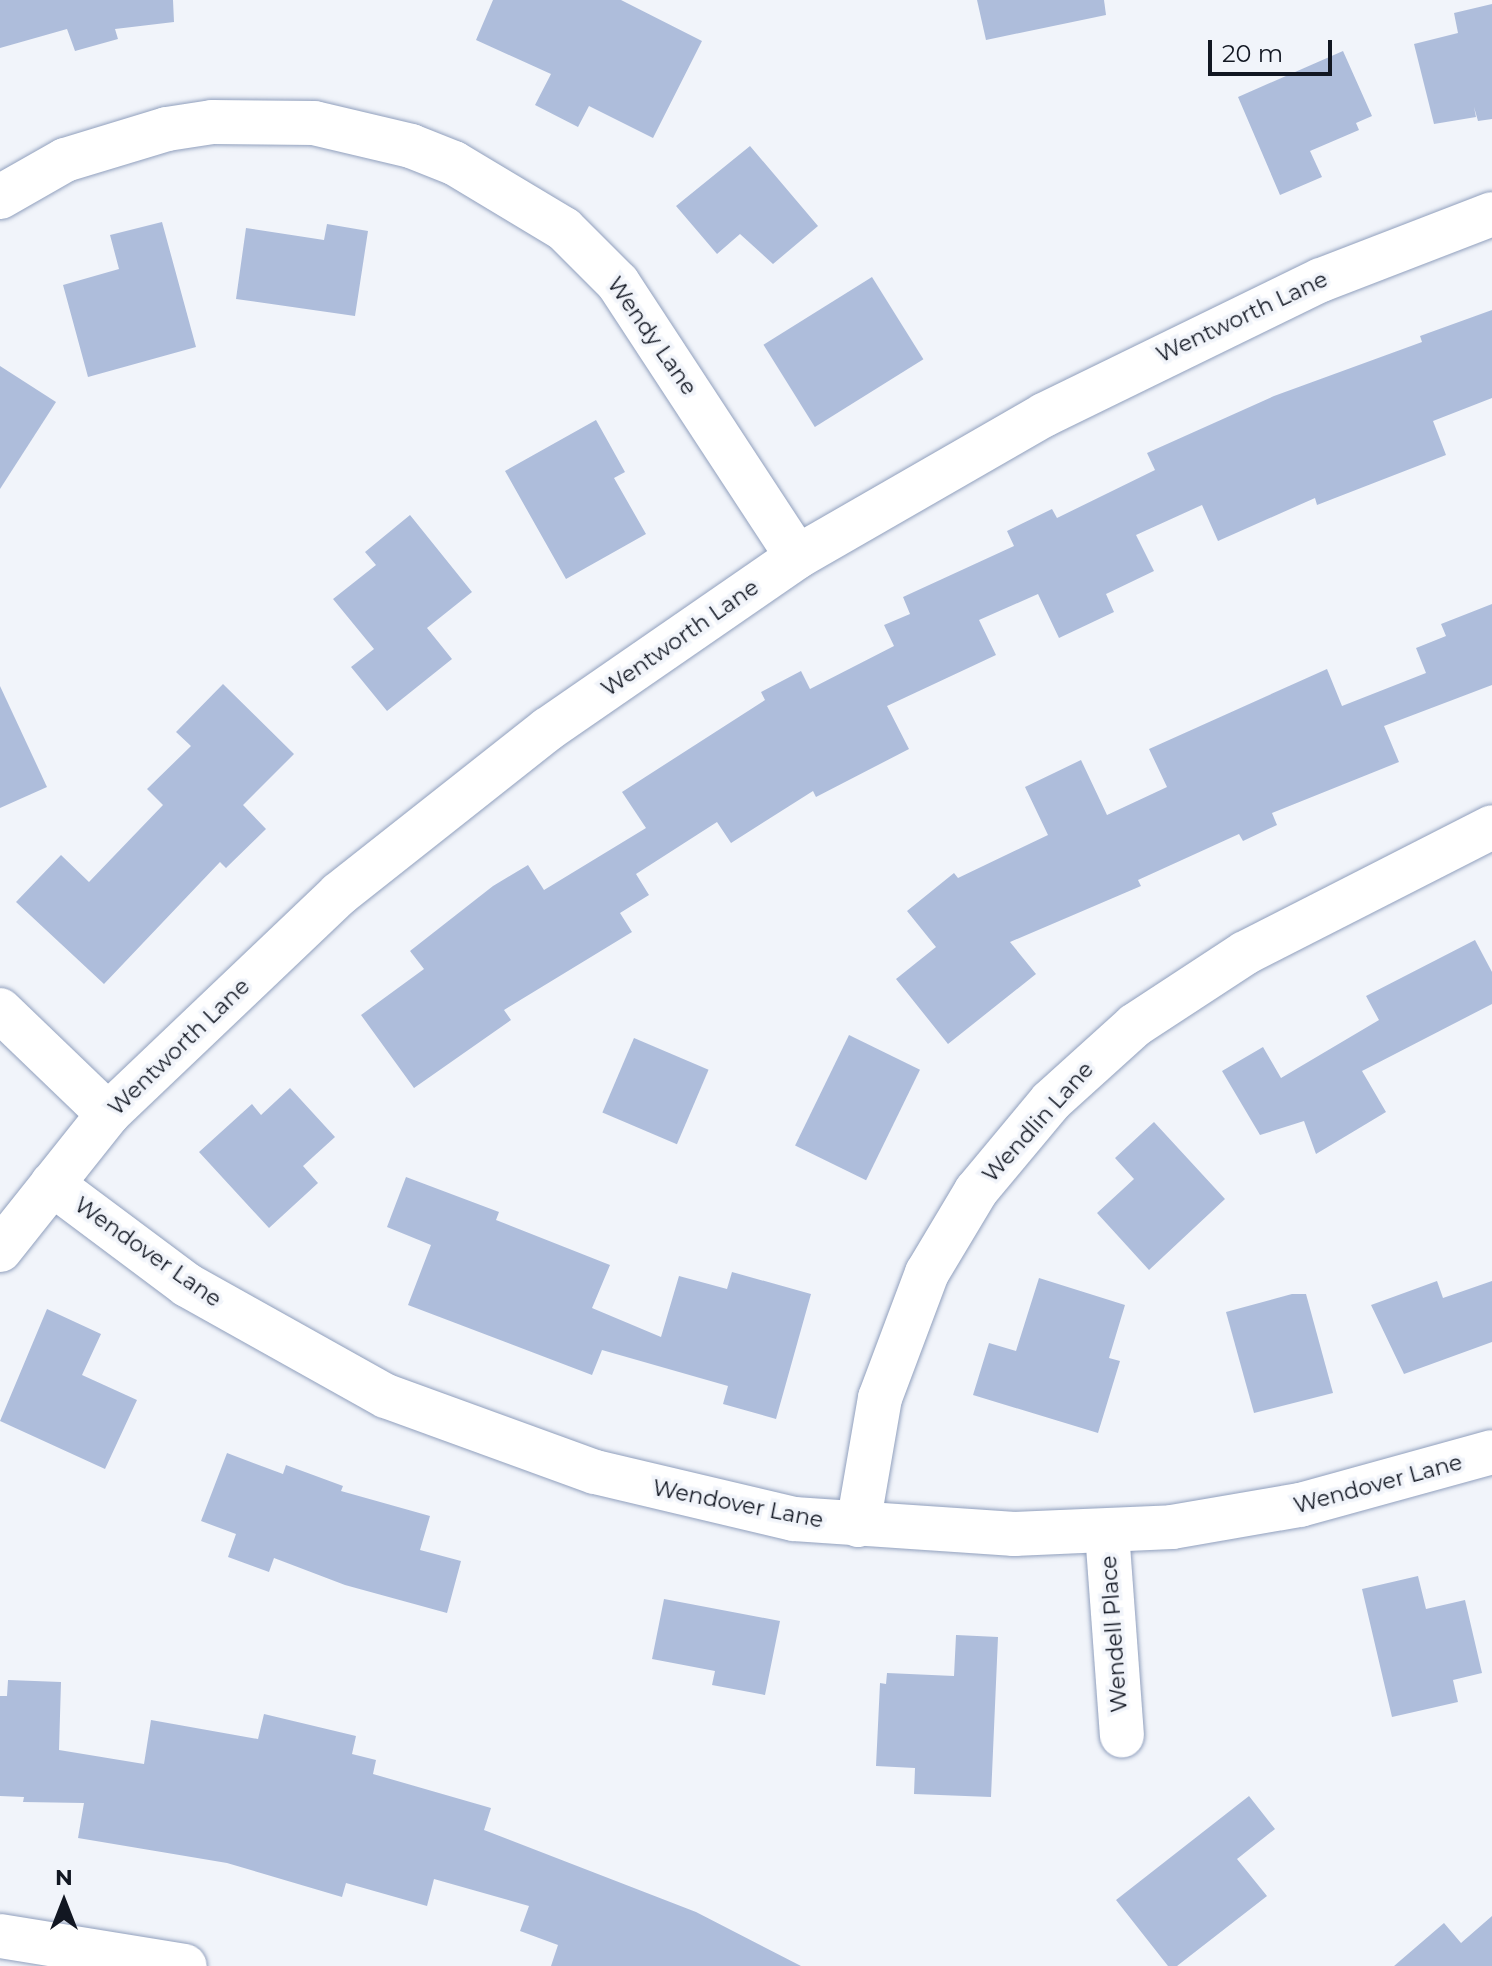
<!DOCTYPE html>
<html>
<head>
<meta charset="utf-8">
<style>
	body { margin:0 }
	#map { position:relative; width:1492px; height:1966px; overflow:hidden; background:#f1f4fa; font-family:Montserrat,sans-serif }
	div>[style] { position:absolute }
	.building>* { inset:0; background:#aebddb; transform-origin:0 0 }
	.roads { filter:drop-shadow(0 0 2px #91a0bd) drop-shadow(0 0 2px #91a0bd) }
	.minor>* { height:44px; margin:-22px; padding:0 22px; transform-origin:22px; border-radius:22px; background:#fff }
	span { translate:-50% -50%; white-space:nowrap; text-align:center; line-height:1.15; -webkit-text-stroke:7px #f1f4fa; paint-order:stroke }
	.street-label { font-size:22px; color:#121722 }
	.north { position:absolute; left:24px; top:1862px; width:80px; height:80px; -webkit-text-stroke:6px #f1f4fa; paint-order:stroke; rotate:0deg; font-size:22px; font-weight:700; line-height:32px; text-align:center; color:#121722 }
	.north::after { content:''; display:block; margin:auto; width:28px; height:36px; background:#121722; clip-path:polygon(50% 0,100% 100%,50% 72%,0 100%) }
	.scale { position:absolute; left:1208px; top:40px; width:124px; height:36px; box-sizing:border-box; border:4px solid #121722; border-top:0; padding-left:10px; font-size:24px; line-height:28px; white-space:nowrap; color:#121722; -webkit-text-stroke:6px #f1f4fa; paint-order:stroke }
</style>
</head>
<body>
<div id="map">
	<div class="building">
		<i style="clip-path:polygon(0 0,173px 0,174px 22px,115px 29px,118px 39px,75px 51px,67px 29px,0 48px)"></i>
		<i style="clip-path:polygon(493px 0,621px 0,702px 41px,653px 138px,589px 106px,578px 127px,535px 105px,551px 74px,476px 40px)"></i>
		<i style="clip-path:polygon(977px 0,1104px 0,1106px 15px,986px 40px)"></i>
		<i style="clip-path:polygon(1492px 4px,1492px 119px,1478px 121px,1474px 107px,1476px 117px,1434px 124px,1414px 44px,1458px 33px,1454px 13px)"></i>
		<i style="clip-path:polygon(1343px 51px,1372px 116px,1356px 123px,1359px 130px,1310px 151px,1322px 177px,1280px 195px,1238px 97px)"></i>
		<i style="clip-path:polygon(750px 146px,818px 226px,773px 264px,740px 234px,717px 254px,676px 206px)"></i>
		<i style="clip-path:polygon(162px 222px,196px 347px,88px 377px,63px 285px,119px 269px,110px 235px)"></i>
		<i style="clip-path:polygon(327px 224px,368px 231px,355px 316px,236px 299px,246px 228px,324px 240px)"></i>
		<i style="left:872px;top:277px;width:97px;height:128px;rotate:58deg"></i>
		<i style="clip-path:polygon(1492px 310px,1492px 398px,1433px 421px,1446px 455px,1317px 505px,1315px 498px,1218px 541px,1202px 505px,1136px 535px,1154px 571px,1106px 594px,1114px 612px,1059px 638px,1038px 594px,979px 620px,996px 655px,887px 706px,909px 749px,816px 797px,813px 791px,731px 843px,717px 822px,636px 874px,649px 895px,620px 913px,632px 932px,504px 1010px,511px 1020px,414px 1088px,361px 1015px,424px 969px,410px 951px,493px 886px,528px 865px,544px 890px,646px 828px,622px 792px,765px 700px,761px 692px,801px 671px,810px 689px,894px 646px,884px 625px,910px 614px,903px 597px,1014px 546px,1007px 531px,1052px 509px,1057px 518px,1155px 470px,1147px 453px,1274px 396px,1422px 342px,1420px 336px)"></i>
		<i style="clip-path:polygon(0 366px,56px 402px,0 489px)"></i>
		<i style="clip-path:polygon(596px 420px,625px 472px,614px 478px,646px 534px,566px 579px,505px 471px)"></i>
		<i style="clip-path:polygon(410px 515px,472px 592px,427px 628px,452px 659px,387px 711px,351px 667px,374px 649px,333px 599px,376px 565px,365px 552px)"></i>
		<i style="clip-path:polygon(1492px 604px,1492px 685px,1384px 726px,1399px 762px,1272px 813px,1277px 825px,1243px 841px,1239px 834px,1138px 880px,1141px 886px,1010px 942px,1036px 974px,948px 1044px,896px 979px,936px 947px,907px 911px,954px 873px,958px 878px,1048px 835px,1025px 787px,1081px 760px,1107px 815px,1167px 787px,1149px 749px,1327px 669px,1342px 706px,1426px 673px,1416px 648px,1446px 636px,1441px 624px)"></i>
		<i style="clip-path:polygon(223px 684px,294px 754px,243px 805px,266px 829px,226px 868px,220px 862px,104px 984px,16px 902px,61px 855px,89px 882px,163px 805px,147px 789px,191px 746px,176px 732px)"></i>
		<i style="clip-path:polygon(0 686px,47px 787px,0 808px)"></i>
		<i style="clip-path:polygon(1475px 940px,1492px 972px,1492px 1004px,1362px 1071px,1386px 1112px,1316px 1154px,1304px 1121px,1260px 1135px,1222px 1071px,1263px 1047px,1281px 1078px,1379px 1020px,1366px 996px)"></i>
		<i style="left:849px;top:1035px;width:79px;height:123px;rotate:26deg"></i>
		<i style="left:634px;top:1038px;width:81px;height:81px;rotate:23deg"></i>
		<i style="clip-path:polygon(290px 1088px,335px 1137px,303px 1166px,318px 1183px,269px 1228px,199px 1152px,252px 1104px,261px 1115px)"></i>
		<i style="clip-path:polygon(1154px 1122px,1225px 1199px,1149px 1270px,1097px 1213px,1134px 1179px,1115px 1158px)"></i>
		<i style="clip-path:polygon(406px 1177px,499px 1212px,496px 1220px,610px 1265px,592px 1308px,661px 1337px,679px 1276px,727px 1289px,732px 1272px,811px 1294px,776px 1419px,723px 1404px,728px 1386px,602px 1350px,592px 1375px,408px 1305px,431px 1245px,387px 1227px)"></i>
		<i style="clip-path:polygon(1039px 1278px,1125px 1305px,1109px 1358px,1120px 1361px,1098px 1433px,973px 1395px,989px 1343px,1016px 1351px)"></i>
		<i style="clip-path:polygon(1437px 1281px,1443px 1298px,1492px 1281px,1492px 1342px,1404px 1374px,1371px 1305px)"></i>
		<i style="clip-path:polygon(1292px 1294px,1306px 1294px,1333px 1393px,1254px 1413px,1226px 1312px)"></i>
		<i style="clip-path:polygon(47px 1309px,101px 1334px,82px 1375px,137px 1400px,105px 1469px,0 1421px)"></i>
		<i style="clip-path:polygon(227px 1453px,283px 1474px,286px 1465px,343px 1486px,341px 1491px,430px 1516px,420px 1550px,461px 1561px,447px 1613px,345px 1585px,274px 1558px,269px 1572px,228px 1557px,236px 1534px,201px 1521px)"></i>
		<i style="clip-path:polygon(1418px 1576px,1426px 1609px,1465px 1600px,1482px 1673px,1453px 1680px,1458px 1702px,1392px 1717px,1362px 1589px)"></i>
		<i style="clip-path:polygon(664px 1599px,780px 1621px,765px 1695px,712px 1685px,715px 1671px,652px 1659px)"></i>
		<i style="clip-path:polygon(956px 1635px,998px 1637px,991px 1797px,914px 1794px,915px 1768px,876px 1766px,880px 1683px,886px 1684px,887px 1673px,954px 1676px)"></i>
		<i style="clip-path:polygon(8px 1680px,61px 1682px,59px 1750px,144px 1764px,151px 1720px,258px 1739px,264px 1714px,356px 1736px,352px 1754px,376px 1760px,373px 1774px,491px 1808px,484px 1830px,696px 1912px,801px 1966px,551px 1966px,558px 1945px,520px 1931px,529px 1906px,434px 1879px,427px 1906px,346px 1883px,342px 1897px,227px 1863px,78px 1838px,84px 1803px,23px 1802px,24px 1797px,0 1796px,0 1696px,7px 1696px)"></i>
		<i style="clip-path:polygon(1249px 1796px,1275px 1829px,1237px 1859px,1267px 1896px,1177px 1966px,1168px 1966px,1116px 1900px)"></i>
		<i style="clip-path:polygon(1492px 1916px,1492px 1966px,1394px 1966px,1444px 1923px,1461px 1943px)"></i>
	</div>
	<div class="roads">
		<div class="minor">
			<i style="left:0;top:197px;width:75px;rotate:-29.6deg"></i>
			<i style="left:65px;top:160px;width:107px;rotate:-16.9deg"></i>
			<i style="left:167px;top:129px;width:46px;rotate:-8.8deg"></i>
			<i style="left:212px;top:122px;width:102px;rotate:0.6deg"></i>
			<i style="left:314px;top:123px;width:100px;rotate:13.3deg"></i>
			<i style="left:411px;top:146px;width:46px;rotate:21.6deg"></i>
			<i style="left:454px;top:163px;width:128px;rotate:31deg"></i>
			<i style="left:564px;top:229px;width:76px;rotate:45deg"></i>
			<i style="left:618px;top:283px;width:327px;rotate:56.8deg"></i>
			<i style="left:0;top:1010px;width:150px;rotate:43.9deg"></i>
			<i style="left:52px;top:1184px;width:169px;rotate:36.8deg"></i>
			<i style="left:187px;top:1285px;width:228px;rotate:29.2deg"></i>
			<i style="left:386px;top:1396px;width:222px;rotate:20deg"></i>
			<i style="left:595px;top:1472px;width:204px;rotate:13.3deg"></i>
			<i style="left:794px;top:1519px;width:221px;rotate:3.9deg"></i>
			<i style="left:1014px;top:1534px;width:158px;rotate:-2.5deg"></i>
			<i style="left:1172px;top:1527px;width:130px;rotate:-9.8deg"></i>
			<i style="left:1300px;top:1505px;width:199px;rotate:-15.4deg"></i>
			<i style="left:0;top:1250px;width:174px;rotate:-51.5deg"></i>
			<i style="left:108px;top:1114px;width:319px;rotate:-43.6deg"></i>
			<i style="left:339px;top:894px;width:266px;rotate:-38.3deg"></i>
			<i style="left:548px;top:729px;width:303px;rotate:-34.6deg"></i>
			<i style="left:797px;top:557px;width:285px;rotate:-29.9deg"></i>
			<i style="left:1044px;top:415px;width:308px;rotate:-26deg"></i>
			<i style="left:1321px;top:280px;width:183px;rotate:-21.1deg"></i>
			<i style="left:858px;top:1525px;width:129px;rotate:-80.2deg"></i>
			<i style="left:880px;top:1398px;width:134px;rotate:-69.4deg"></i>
			<i style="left:927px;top:1273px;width:96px;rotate:-59.1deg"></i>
			<i style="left:976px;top:1191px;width:117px;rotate:-50.2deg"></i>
			<i style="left:1051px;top:1101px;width:113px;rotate:-42.1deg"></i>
			<i style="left:1135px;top:1025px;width:131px;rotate:-33.2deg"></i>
			<i style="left:1245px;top:953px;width:277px;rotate:-27deg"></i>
			<i style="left:1107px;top:1532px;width:204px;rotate:85.8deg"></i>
			<i style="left:0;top:1936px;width:187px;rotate:9.2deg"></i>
		</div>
	</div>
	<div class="street-label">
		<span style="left:1242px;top:317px;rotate:-25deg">Wentworth Lane</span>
		<span style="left:652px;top:336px;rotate:55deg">Wendy Lane</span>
		<span style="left:680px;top:638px;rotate:-35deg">Wentworth Lane</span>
		<span style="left:179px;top:1047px;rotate:-44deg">Wentworth Lane</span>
		<span style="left:1038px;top:1122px;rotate:-48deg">Wendlin Lane</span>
		<span style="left:148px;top:1252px;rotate:35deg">Wendover Lane</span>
		<span style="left:1378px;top:1484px;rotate:-15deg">Wendover Lane</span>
		<span style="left:738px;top:1504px;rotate:11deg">Wendover Lane</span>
		<span style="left:1114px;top:1634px;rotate:-94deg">Wendell Place</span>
	</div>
	<div class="north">N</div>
	<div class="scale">20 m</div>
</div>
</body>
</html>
